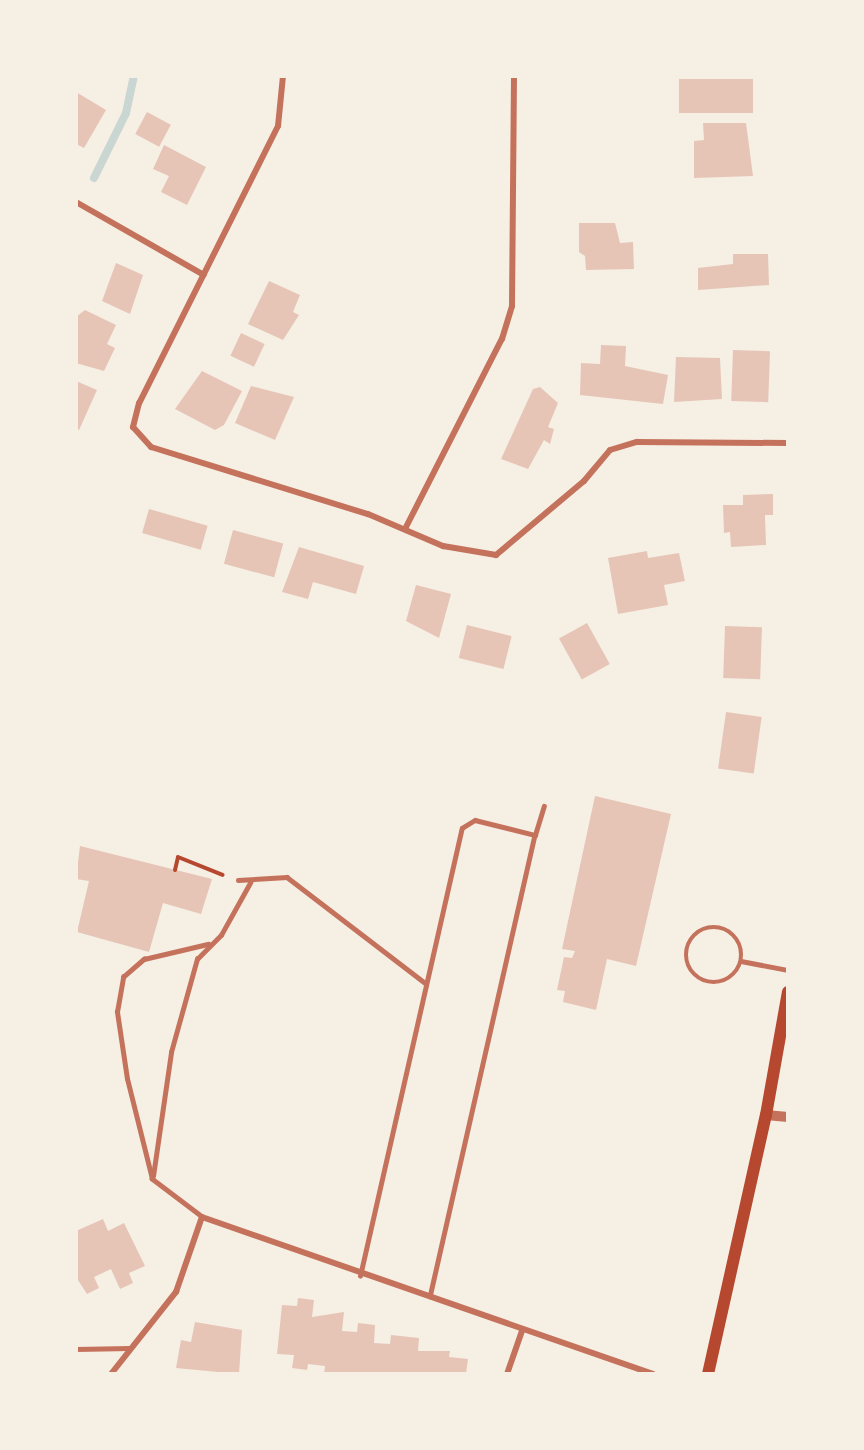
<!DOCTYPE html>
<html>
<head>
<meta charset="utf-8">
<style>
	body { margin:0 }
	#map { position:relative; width:864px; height:1450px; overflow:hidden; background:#f6efe4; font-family:"IBM Plex Serif",serif }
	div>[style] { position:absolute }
	.stream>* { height:8px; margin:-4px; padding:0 4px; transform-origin:4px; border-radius:4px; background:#c9d6d2 }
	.building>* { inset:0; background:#e6c5b7; transform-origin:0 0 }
	.path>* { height:4px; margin:-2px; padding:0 2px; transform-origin:2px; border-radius:2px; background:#b5482f }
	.service>* { height:4.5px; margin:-2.25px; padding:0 2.25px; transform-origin:2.25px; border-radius:2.25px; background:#c5725c }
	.service>.ring { margin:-2.25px; padding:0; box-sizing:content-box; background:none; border:4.5px solid #c5725c; border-radius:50% }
	.minor>* { height:6px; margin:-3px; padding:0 3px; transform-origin:3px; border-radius:3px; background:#c5725c }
	.tertiary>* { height:10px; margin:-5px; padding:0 5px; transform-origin:5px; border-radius:5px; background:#c5725c }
	.secondary>* { height:12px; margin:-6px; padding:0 6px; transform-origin:6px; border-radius:6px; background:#b5482f }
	span { translate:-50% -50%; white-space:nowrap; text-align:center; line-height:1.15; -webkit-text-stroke:6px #f6efe4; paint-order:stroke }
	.frame { position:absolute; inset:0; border:78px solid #f6efe4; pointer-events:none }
</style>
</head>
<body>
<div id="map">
	<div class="stream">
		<i style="left:94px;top:178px;width:72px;rotate:-63.8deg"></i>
		<i style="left:126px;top:113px;width:38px;rotate:-78deg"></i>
	</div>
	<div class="building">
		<i style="left:753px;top:79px;width:34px;height:74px;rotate:90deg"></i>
		<i style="clip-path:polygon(76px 92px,106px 110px,84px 148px,76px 144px)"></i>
		<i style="left:147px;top:112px;width:27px;height:25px;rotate:28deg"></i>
		<i style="clip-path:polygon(703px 123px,746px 123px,753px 176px,694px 178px,694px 141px,704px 140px)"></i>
		<i style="clip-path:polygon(164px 145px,206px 167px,187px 205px,161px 192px,169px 176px,153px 169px)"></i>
		<i style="clip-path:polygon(579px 223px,615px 223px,620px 243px,633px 242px,634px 269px,586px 270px,585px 256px,579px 252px)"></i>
		<i style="clip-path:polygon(733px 254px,768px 254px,769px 285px,698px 290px,698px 268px,733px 264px)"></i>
		<i style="clip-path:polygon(116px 263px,143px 275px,130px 314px,102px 301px)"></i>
		<i style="clip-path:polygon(269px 281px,300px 295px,293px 312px,299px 315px,283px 340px,248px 324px)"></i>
		<i style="clip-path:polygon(85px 310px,116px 325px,107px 344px,115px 348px,104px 371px,76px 363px,76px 317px)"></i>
		<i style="left:241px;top:333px;width:26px;height:25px;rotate:25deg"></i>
		<i style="clip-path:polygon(601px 345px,626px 346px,625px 366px,668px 375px,663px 404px,580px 395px,581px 363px,600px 364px)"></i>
		<i style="left:733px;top:350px;width:37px;height:51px;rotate:2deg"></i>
		<i style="clip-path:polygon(676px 357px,720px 358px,722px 399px,674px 402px)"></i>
		<i style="clip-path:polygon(202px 371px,242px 391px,224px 425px,215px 430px,175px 409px)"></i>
		<i style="clip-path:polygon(76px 381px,97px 390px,79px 430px,76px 429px)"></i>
		<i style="clip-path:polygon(251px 386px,294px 397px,275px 440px,235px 423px)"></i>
		<i style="clip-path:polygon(540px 387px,558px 403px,548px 427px,554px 429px,550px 444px,544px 440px,528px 469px,501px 459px,533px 389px)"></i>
		<i style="clip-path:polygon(773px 494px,773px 515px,765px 515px,766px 545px,731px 547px,730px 532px,724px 533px,723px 505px,743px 505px,743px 495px)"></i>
		<i style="left:149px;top:509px;width:61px;height:25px;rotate:16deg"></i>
		<i style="left:233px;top:530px;width:52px;height:35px;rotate:15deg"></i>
		<i style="clip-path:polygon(299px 547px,364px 566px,356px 594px,313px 582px,308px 599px,282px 592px)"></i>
		<i style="clip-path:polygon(647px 551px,648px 558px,679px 553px,685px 581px,664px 585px,668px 605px,618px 614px,608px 558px)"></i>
		<i style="clip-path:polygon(416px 585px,451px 594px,439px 638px,406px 621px)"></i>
		<i style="left:587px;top:623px;width:47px;height:32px;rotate:61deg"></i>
		<i style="left:467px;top:625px;width:46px;height:34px;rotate:14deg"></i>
		<i style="left:725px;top:626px;width:37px;height:52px;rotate:2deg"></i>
		<i style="left:726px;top:712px;width:36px;height:57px;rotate:8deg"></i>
		<i style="clip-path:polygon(595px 796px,671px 814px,636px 966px,607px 959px,596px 1010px,563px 1002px,565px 991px,557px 990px,564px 957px,572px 958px,575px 951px,562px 949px)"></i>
		<i style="clip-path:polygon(80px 846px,212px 879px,201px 914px,163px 903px,149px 952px,77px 932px,89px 881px,76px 879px)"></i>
		<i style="clip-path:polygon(103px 1219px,108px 1231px,124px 1223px,145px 1266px,129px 1273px,133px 1283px,120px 1289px,111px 1269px,94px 1277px,99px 1288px,87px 1294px,76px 1277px,76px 1231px)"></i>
		<i style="clip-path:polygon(298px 1298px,314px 1300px,312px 1317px,344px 1312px,342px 1331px,357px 1332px,358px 1323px,375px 1325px,374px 1343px,390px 1344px,391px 1335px,419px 1338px,418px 1351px,450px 1351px,449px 1357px,468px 1359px,466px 1374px,324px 1374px,325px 1366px,308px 1364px,307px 1370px,292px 1368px,294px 1355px,277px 1354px,282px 1305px,297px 1306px)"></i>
		<i style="clip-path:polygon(195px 1322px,242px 1330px,239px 1374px,176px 1368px,181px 1340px,191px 1342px)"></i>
	</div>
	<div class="path">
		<i style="left:175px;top:870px;width:13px;rotate:-77deg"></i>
		<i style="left:178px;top:857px;width:48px;rotate:21.8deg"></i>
	</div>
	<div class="service">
		<i style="left:535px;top:835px;width:30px;rotate:-73deg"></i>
		<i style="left:238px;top:880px;width:49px;rotate:-3.5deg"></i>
		<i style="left:287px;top:877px;width:173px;rotate:37.5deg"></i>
		<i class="ring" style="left:686px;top:927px;width:51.5px;height:51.5px"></i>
		<i style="left:741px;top:961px;width:48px;rotate:10.8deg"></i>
		<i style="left:153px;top:1176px;width:125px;rotate:-81.7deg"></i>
		<i style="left:171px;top:1052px;width:97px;rotate:-74.4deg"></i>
		<i style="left:197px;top:959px;width:34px;rotate:-45deg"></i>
		<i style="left:221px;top:935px;width:60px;rotate:-60.9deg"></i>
		<i style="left:202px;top:1217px;width:63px;rotate:-142.8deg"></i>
		<i style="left:152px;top:1179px;width:103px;rotate:-104deg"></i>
		<i style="left:127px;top:1079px;width:68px;rotate:-98.5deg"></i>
		<i style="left:117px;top:1012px;width:36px;rotate:-80deg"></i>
		<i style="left:123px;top:977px;width:28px;rotate:-41deg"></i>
		<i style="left:144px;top:959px;width:66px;rotate:-13.2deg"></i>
		<i style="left:360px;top:1276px;width:459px;rotate:-77.2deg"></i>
		<i style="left:462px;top:828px;width:15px;rotate:-32deg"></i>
		<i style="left:475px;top:820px;width:62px;rotate:14deg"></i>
		<i style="left:535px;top:835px;width:473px;rotate:102.8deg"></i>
		<i style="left:76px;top:1349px;width:53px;rotate:-1.1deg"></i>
	</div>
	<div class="minor">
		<i style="left:283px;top:76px;width:50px;rotate:95.7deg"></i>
		<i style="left:278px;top:126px;width:310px;rotate:116.6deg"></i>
		<i style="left:139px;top:403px;width:25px;rotate:104deg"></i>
		<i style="left:133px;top:427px;width:27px;rotate:48deg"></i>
		<i style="left:151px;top:447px;width:227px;rotate:17.2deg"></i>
		<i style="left:368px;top:514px;width:82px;rotate:23.1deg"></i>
		<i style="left:443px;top:546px;width:54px;rotate:9.6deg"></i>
		<i style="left:496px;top:555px;width:115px;rotate:-40.1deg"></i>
		<i style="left:584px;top:481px;width:40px;rotate:-50deg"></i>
		<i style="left:610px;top:450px;width:28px;rotate:-17deg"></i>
		<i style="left:637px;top:442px;width:151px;rotate:0.4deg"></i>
		<i style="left:76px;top:202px;width:147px;rotate:29.7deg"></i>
		<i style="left:405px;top:529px;width:213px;rotate:-63deg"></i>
		<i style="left:502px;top:339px;width:34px;rotate:-73deg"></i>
		<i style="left:512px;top:306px;width:230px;rotate:-89.5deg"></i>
		<i style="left:111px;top:1374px;width:105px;rotate:-51.6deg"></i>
		<i style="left:176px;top:1292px;width:79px;rotate:-70.9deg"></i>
		<i style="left:202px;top:1217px;width:478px;rotate:19.2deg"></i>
		<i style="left:507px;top:1374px;width:46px;rotate:-70.8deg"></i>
	</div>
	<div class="tertiary">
		<i style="left:766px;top:1115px;width:22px;rotate:5deg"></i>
	</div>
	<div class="secondary">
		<i style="left:708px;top:1374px;width:265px;rotate:-77.4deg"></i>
		<i style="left:766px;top:1115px;width:125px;rotate:-79.9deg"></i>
	</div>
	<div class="frame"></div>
</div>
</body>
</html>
